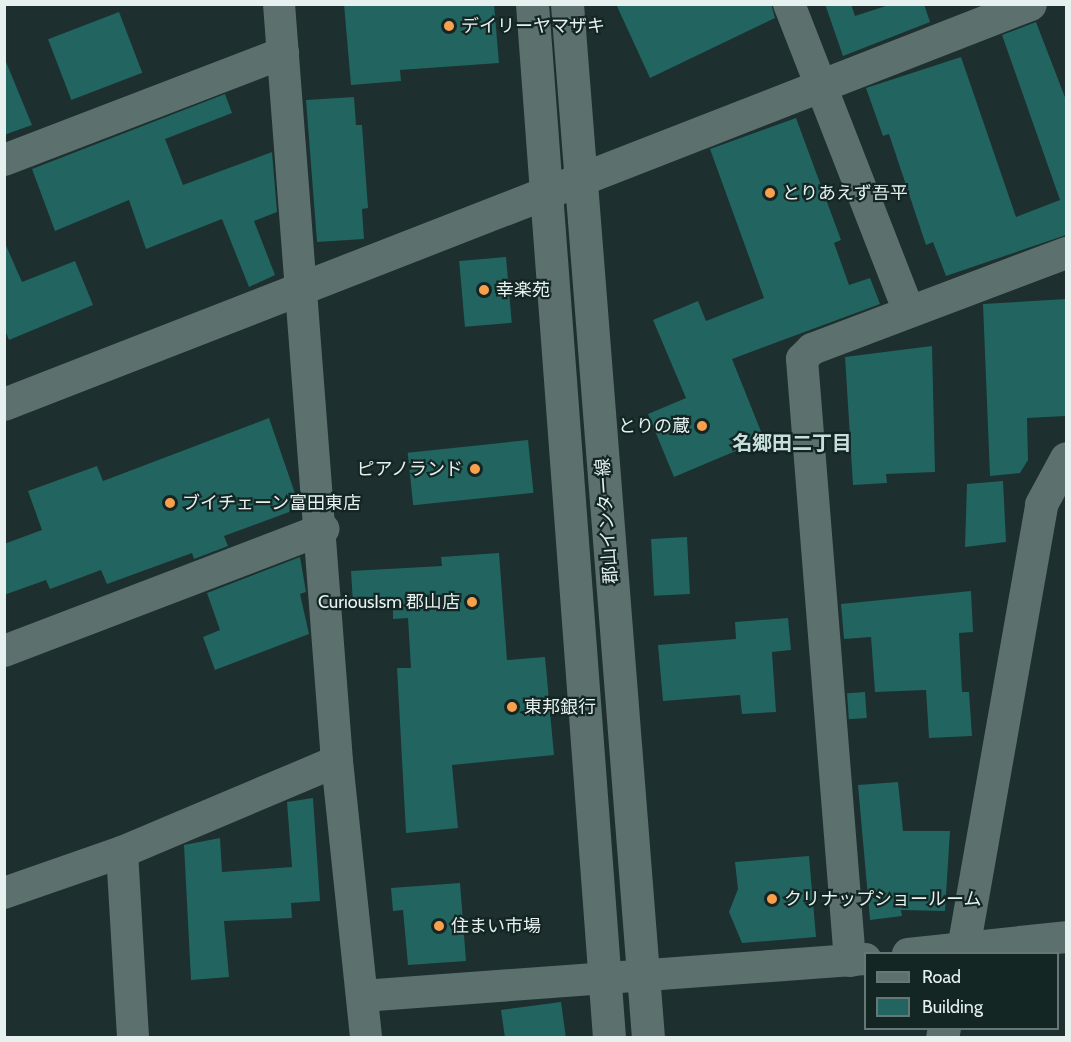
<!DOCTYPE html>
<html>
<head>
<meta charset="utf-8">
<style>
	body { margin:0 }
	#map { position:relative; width:1071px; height:1042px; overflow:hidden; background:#1d2f2e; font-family:Cabin,"Noto Sans JP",sans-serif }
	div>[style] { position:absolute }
	.building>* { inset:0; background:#22645f; transform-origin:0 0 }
	.minor>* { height:32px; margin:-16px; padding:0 16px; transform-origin:16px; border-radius:16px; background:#5c706e }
	.tertiary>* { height:33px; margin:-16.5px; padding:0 16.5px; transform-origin:16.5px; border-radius:16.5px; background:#5c706e }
	.dots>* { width:16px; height:16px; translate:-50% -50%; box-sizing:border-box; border:3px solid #132624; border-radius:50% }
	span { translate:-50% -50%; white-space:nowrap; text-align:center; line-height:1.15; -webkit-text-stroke:4.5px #132624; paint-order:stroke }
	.poi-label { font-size:18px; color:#e5f0ef }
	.left { translate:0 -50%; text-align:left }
	.right { translate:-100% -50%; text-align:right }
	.street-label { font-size:18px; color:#e5f0ef }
	.neighbourhood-label { font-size:20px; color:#c8dfdc; font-weight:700 }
	.frame { position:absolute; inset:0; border:6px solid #e5f0ef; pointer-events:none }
	.legend { position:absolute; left:864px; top:952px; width:195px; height:78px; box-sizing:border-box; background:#132624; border:2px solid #677775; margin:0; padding:8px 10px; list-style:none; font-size:18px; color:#e5f0ef }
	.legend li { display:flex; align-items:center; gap:12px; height:30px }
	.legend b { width:30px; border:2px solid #677775 }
</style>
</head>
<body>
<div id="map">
	<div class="building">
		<i style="clip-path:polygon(344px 4px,494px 4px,499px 63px,400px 70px,401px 81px,351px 85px)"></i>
		<i style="clip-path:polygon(616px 4px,771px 4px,775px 18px,650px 78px)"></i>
		<i style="clip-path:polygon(825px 4px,851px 4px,855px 16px,892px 4px,924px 4px,930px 22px,843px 56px)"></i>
		<i style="left:119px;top:12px;width:65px;height:76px;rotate:69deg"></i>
		<i style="clip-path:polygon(1036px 22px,1066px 100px,1066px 235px,946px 276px,933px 242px,926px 245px,889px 134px,883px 136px,866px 88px,961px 57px,1016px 217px,1060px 200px,1002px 35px)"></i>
		<i style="clip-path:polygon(4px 57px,32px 125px,4px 135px)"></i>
		<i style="clip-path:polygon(225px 94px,232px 113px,165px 139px,183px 185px,272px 152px,277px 212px,254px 221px,275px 275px,249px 287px,222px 219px,146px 249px,129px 200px,55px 231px,32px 169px)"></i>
		<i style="clip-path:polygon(354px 97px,356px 125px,362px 125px,368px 208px,362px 209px,364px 239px,317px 242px,306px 100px)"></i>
		<i style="clip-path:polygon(796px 118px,841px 240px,834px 243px,849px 285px,870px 278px,880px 304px,732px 359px,764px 439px,674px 477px,648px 414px,686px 398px,653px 320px,698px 301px,706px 321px,764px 298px,710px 149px)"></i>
		<i style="clip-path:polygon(4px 241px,22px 282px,75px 261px,93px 305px,9px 340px,4px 328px)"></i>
		<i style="left:506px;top:257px;width:66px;height:47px;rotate:85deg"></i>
		<i style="clip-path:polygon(1066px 299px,1066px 416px,1027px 418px,1028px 460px,1020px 473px,990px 476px,983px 304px)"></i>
		<i style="clip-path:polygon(932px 346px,935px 472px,886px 474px,887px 483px,853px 485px,845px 357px)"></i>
		<i style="clip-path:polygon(269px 418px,300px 508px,224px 536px,228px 546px,194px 559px,192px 553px,107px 584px,101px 570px,50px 589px,46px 580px,4px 595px,4px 544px,42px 530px,28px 491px,97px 466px,103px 481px)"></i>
		<i style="left:528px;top:440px;width:53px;height:121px;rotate:84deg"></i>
		<i style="clip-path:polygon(1003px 481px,1006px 542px,965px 547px,967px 484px)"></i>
		<i style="left:687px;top:537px;width:57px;height:36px;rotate:87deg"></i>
		<i style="clip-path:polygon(499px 553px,507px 660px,545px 657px,554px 755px,452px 765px,458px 828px,406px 833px,397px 668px,411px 668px,408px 618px,393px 619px,393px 602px,353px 604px,351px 571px,442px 566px,441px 557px)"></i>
		<i style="clip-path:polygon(300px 557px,306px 592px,300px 594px,309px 634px,215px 670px,203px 637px,220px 630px,207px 593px)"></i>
		<i style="clip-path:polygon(971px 591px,973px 632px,959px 633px,962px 692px,969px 692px,972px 736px,929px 738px,926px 690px,875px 692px,871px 637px,844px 639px,841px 604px)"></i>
		<i style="clip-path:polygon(788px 618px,791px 650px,772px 652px,776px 712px,742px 714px,740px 695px,663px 701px,658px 645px,736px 639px,735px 622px)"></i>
		<i style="left:865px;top:692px;width:26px;height:18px;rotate:86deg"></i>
		<i style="clip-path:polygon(898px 782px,903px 831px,950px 831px,945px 911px,901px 910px,902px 916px,870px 920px,858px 785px)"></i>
		<i style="clip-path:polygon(313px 798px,320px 901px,291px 903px,292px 918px,224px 921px,229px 977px,191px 980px,184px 845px,220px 838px,222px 872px,292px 867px,287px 802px)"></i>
		<i style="clip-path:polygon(809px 856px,816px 937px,742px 943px,729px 912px,738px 889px,735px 862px)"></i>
		<i style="clip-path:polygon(460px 883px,466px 961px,408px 965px,403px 910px,393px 911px,391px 888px)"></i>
		<i style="clip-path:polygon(561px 1002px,566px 1038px,505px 1038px,501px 1010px)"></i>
	</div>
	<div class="minor">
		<i style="left:279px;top:4px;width:759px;rotate:85.62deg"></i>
		<i style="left:337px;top:761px;width:279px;rotate:84deg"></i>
		<i style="left:789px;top:4px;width:330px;rotate:68.7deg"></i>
		<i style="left:4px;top:160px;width:299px;rotate:-21deg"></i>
		<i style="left:4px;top:651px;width:342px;rotate:-20.9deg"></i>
		<i style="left:122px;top:852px;width:186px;rotate:86.6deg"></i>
		<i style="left:4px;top:893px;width:125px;rotate:-19.2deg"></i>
		<i style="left:122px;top:852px;width:233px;rotate:-22.9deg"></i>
		<i style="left:908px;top:954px;width:159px;rotate:-6.1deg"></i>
		<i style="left:850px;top:961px;width:604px;rotate:-94.56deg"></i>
		<i style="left:802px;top:359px;width:14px;rotate:-45deg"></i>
		<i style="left:812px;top:349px;width:272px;rotate:-20.7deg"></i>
		<i style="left:362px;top:996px;width:505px;rotate:-4.2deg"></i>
	</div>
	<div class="tertiary">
		<i style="left:532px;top:4px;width:1037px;rotate:85.74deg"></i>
		<i style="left:567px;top:4px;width:1037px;rotate:85.52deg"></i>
		<i style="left:4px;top:404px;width:1101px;rotate:-21.3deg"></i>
		<i style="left:962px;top:954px;width:457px;rotate:-80deg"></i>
		<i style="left:1041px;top:504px;width:52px;rotate:-61.5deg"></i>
		<i style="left:942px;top:1038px;width:10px;rotate:-79deg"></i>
	</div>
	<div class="dots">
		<i style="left:449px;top:26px;background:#f9a04d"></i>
		<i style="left:770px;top:193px;background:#f9a04d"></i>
		<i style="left:484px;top:290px;background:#f9a04d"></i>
		<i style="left:702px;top:426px;background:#f9a04d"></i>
		<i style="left:475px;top:469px;background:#f9a04d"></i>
		<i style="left:170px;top:503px;background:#f9a04d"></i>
		<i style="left:472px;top:602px;background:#f9a04d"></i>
		<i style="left:512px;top:707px;background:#f9a04d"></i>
		<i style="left:772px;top:899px;background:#f9a04d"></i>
		<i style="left:439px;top:926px;background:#f9a04d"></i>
	</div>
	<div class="poi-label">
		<span class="left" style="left:461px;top:26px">デイリーヤマザキ</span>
		<span class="left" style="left:782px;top:193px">とりあえず吾平</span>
		<span class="left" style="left:496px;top:290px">幸楽苑</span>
		<span class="right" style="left:690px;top:426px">とりの蔵</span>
		<span class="right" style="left:463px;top:469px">ピアノランド</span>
		<span class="left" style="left:182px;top:503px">ブイチェーン富田東店</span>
		<span class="right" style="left:460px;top:602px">CuriousIsm 郡山店</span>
		<span class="left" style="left:524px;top:707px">東邦銀行</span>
		<span class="left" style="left:784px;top:899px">クリナップショールーム</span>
		<span class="left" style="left:451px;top:926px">住まい市場</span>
	</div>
	<div class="street-label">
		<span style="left:607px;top:521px;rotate:-94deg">郡山インター線</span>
	</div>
	<div class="neighbourhood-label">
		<span style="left:792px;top:443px">名郷田二丁目</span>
	</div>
	<div class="frame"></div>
	<ul class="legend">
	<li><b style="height:8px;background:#5c706e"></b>Road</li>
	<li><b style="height:16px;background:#22645f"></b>Building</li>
	</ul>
</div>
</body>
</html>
